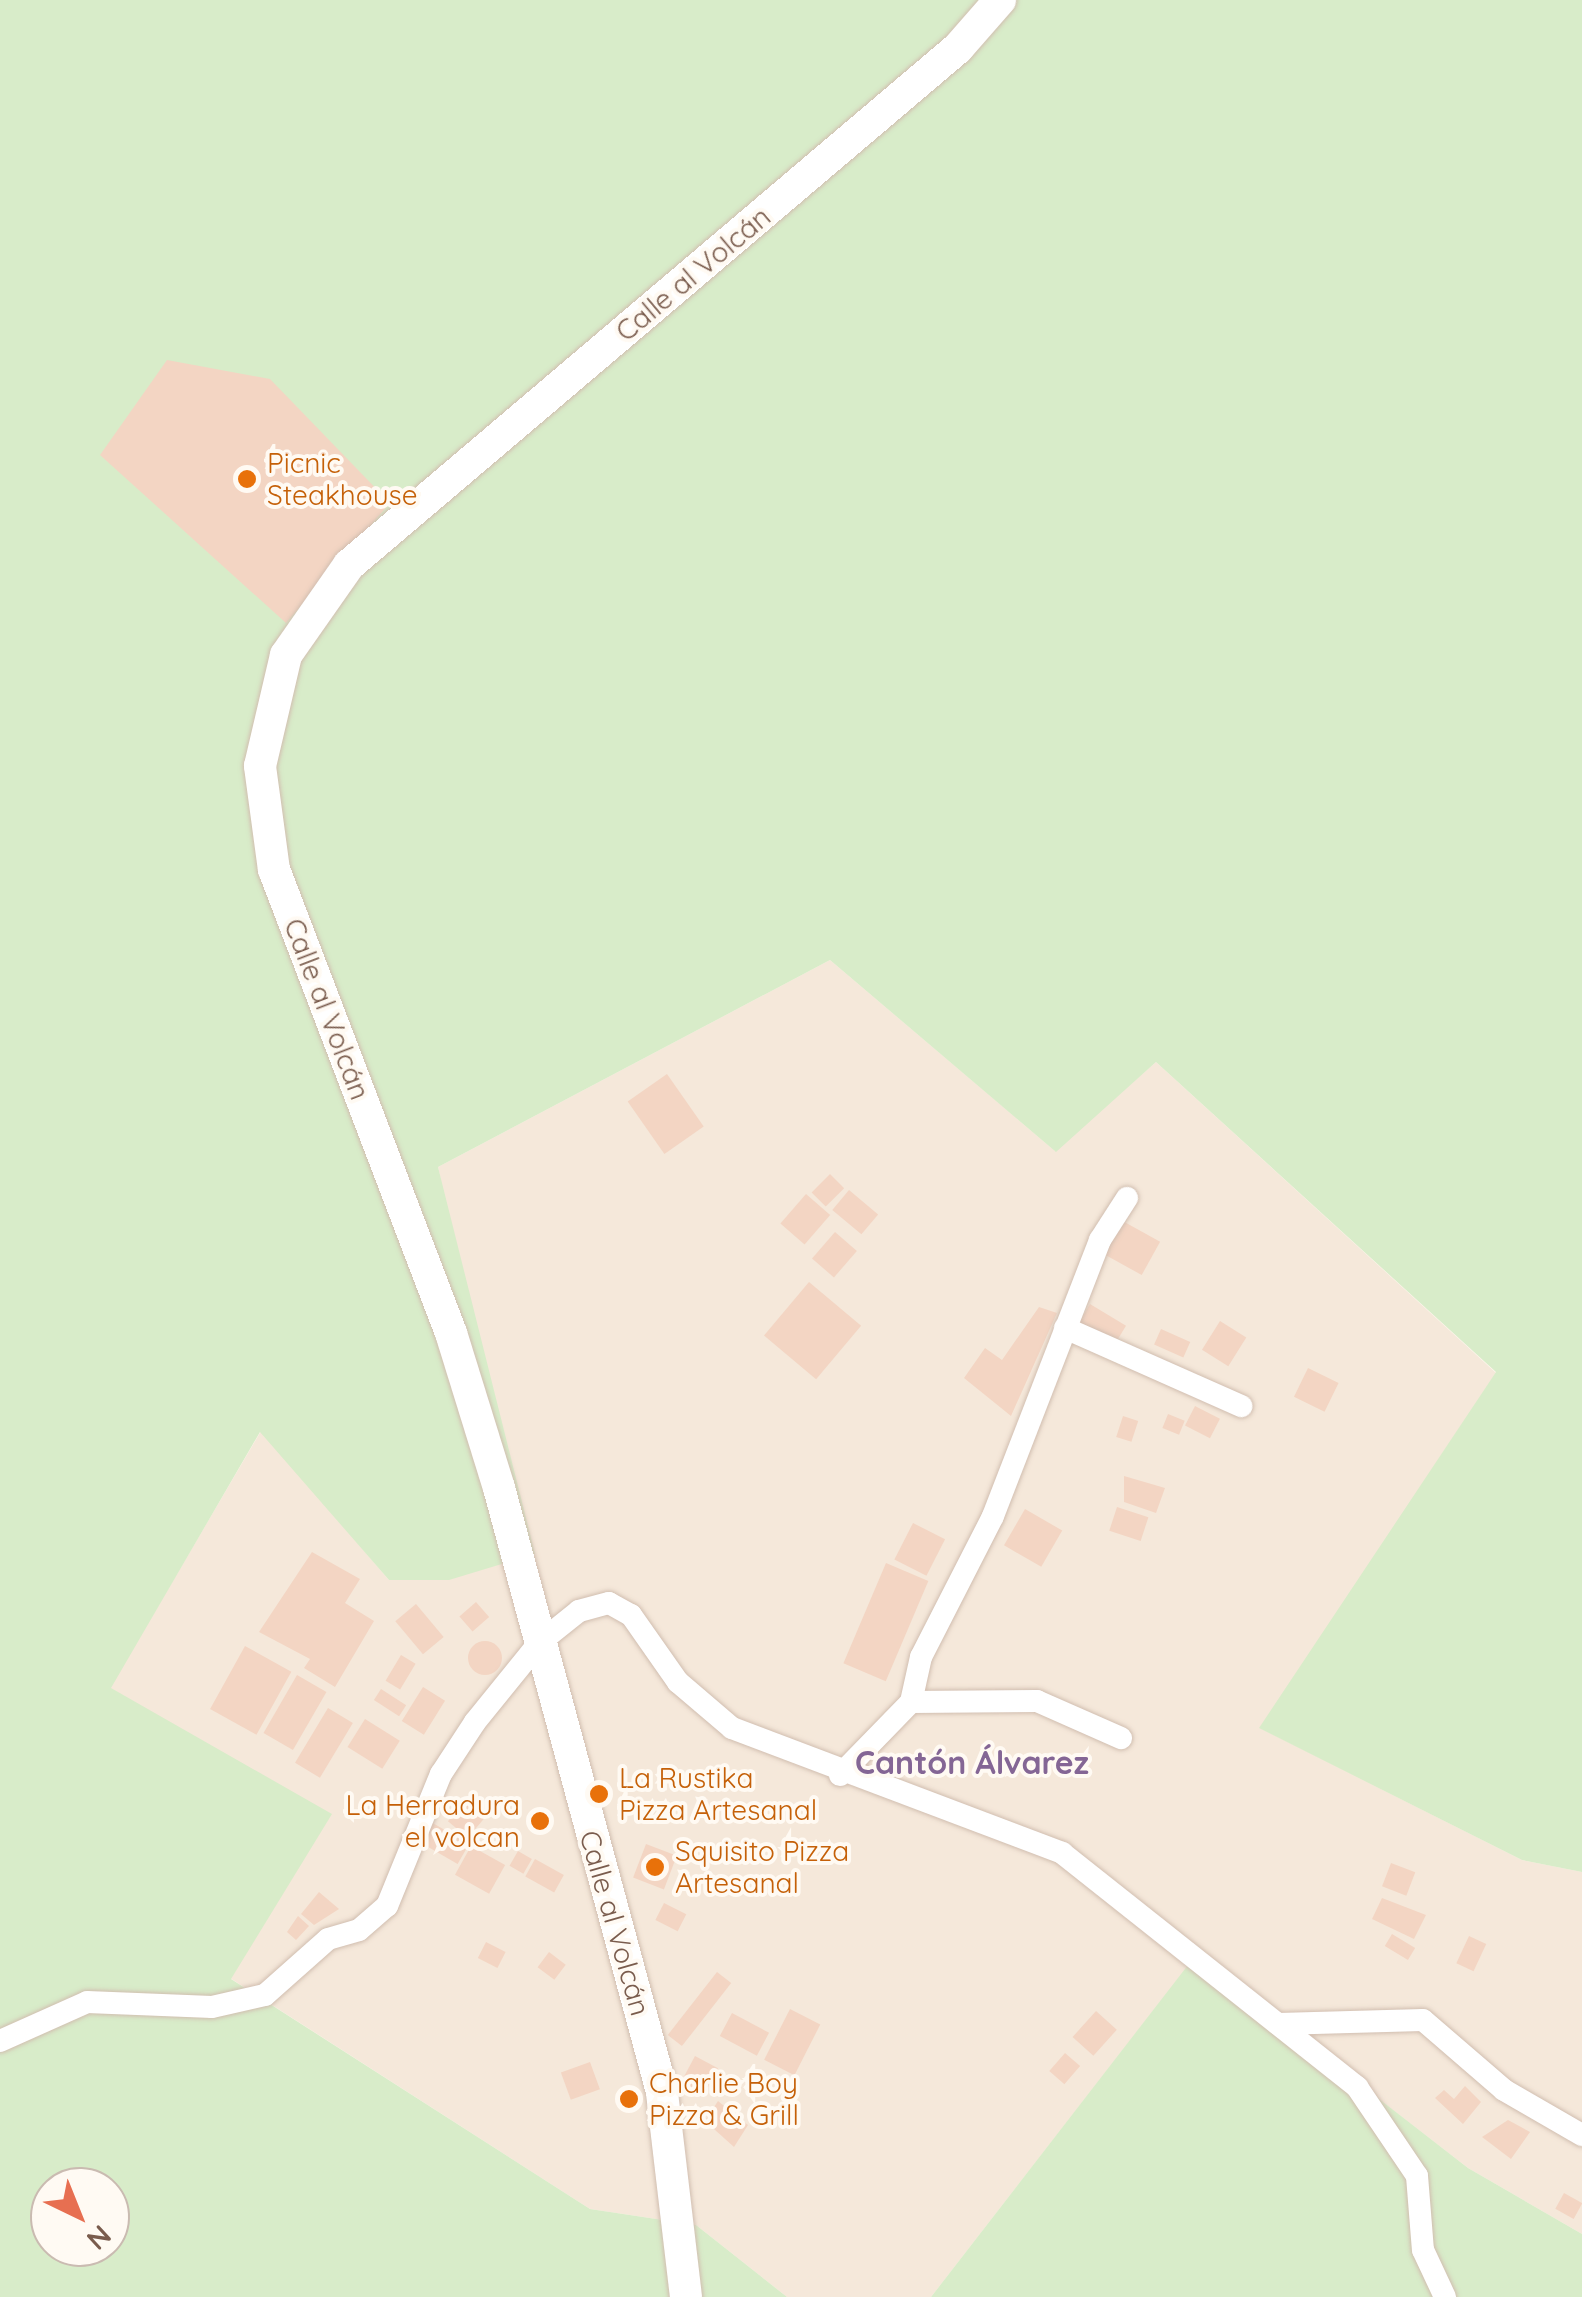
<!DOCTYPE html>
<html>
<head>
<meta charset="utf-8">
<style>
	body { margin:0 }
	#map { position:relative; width:1582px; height:2297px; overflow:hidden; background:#fdf6ec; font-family:Quicksand,sans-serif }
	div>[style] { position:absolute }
	.residential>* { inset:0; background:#f5e8da }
	.green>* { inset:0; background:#d8ecc9 }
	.building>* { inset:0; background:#f3d5c3; transform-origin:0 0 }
	.round { border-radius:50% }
	.roads { filter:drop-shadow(0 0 2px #d1beb0) drop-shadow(0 0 2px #d1beb0) }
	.street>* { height:22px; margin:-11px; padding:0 11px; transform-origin:11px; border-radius:11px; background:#fff }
	.secondary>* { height:32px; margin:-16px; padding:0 16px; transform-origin:16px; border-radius:16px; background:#fff }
	.dots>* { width:28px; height:28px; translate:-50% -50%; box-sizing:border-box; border:5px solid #fffaf3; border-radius:50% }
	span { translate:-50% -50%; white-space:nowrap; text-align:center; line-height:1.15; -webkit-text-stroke:8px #fffaf3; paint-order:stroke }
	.street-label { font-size:28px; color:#7a5c4d }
	.food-label { font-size:28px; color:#c56008 }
	.left { translate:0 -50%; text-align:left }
	.right { translate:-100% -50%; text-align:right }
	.quarter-label { font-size:32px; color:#846695; font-weight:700 }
	.north { position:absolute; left:30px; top:2167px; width:100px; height:100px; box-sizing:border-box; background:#fffaf3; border:2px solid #cabbb1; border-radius:50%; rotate:137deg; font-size:28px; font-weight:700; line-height:40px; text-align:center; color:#7a5c4d }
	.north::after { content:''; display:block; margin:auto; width:35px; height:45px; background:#e76f51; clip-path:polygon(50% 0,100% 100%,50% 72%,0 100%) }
</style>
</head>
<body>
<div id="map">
	<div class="residential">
		<i style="clip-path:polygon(830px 960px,1055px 1151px,1156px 1062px,1496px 1373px,1260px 1728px,1522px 1860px,1582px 1872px,1582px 2234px,1468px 2168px,1195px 1957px,931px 2297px,787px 2297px,696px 2225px,590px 2209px,230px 1978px,110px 1688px,261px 1431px,389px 1580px,476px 1347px,438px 1167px)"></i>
	</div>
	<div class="green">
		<i style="clip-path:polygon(evenodd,0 0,1582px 0,1582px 1872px,1522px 1860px,1259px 1728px,1496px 1372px,1156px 1062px,1056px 1152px,830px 960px,438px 1167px,535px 1554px,449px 1580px,389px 1580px,260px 1432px,111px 1688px,332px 1814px,231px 1979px,590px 2209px,696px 2225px,787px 2297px,0 2297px,0 0,50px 2187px,110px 2187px,110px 2247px,50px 2247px,50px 2187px)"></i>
		<i style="clip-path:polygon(1195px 1956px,1468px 2168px,1582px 2234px,1582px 2297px,931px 2297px)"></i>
	</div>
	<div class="building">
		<i style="clip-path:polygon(167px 360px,270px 379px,390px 503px,286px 623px,100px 455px)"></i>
		<i style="left:667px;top:1074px;width:64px;height:48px;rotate:55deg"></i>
		<i style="left:830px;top:1174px;width:20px;height:26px;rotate:45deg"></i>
		<i style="left:849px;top:1190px;width:38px;height:26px;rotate:40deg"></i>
		<i style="left:806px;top:1194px;width:32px;height:39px;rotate:41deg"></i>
		<i style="left:1119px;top:1219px;width:47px;height:38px;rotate:29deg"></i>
		<i style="left:835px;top:1232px;width:29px;height:35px;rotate:41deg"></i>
		<i style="left:809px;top:1282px;width:68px;height:70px;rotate:40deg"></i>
		<i style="left:1090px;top:1304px;width:42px;height:25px;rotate:31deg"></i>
		<i style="clip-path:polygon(1039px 1307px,1057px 1313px,1011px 1416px,964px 1378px,985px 1348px,1002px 1360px)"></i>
		<i style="left:1220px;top:1321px;width:31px;height:34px;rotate:32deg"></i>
		<i style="left:1161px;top:1329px;width:32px;height:17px;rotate:24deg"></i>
		<i style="left:1308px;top:1368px;width:34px;height:32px;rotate:26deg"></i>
		<i style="left:1195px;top:1406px;width:28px;height:22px;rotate:27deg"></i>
		<i style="left:1168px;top:1414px;width:18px;height:15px;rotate:22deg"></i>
		<i style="left:1123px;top:1416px;width:16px;height:22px;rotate:18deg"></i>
		<i style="clip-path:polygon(1124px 1476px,1165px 1488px,1156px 1513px,1124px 1502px)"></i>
		<i style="left:1117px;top:1507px;width:33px;height:25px;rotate:18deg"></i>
		<i style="left:1025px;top:1509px;width:43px;height:42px;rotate:30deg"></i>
		<i style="left:913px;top:1523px;width:36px;height:41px;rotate:27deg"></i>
		<i style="clip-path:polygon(312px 1552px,360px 1579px,345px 1603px,374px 1621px,335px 1687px,304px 1668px,310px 1659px,259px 1632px)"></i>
		<i style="left:886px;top:1563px;width:46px;height:109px;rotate:23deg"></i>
		<i style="left:476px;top:1602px;width:20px;height:22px;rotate:49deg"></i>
		<i style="left:416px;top:1604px;width:43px;height:27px;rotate:50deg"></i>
		<i class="round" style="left:468px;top:1641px;width:34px;height:34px"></i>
		<i style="left:245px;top:1646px;width:53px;height:72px;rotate:29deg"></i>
		<i style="left:401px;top:1655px;width:17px;height:30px;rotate:31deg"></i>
		<i style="left:297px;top:1675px;width:34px;height:67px;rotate:30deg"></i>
		<i style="left:423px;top:1687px;width:26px;height:40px;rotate:32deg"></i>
		<i style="left:381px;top:1689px;width:30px;height:13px;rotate:33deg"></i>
		<i style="left:328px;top:1708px;width:29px;height:64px;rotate:31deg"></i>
		<i style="left:365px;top:1719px;width:41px;height:33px;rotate:32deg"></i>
		<i style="left:464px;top:1802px;width:26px;height:25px;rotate:40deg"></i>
		<i style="left:431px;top:1822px;width:44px;height:23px;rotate:30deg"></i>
		<i style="left:646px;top:1844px;width:33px;height:36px;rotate:21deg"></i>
		<i style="left:471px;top:1846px;width:39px;height:33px;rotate:29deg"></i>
		<i style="left:518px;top:1851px;width:16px;height:17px;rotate:30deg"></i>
		<i style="left:535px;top:1859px;width:33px;height:20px;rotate:29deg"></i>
		<i style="left:1391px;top:1863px;width:26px;height:25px;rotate:21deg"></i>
		<i style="clip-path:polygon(319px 1892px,339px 1909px,314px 1925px,301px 1914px)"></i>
		<i style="clip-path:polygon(1382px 1898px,1426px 1915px,1414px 1939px,1372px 1919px)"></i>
		<i style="left:664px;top:1903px;width:25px;height:19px;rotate:27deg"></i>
		<i style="clip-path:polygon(298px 1916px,309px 1926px,296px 1940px,287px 1932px)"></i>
		<i style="left:1392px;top:1934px;width:27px;height:14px;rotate:31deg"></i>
		<i style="left:1469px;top:1936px;width:19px;height:30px;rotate:25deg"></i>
		<i style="left:486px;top:1942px;width:22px;height:18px;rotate:27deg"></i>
		<i style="left:549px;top:1952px;width:21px;height:19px;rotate:37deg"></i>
		<i style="left:717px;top:1972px;width:18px;height:80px;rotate:38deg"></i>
		<i style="left:790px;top:2009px;width:34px;height:57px;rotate:27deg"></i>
		<i style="left:1096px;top:2011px;width:28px;height:35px;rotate:42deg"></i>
		<i style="left:732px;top:2013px;width:42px;height:26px;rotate:28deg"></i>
		<i style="left:1065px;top:2053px;width:20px;height:24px;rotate:41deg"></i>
		<i style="left:695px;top:2056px;width:26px;height:29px;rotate:28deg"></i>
		<i style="left:590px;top:2062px;width:29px;height:31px;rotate:70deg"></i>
		<i style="clip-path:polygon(1465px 2086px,1481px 2102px,1463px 2124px,1435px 2098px,1444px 2090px,1454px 2099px)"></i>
		<i style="clip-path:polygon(718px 2101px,748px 2125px,734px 2147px,705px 2121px)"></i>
		<i style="clip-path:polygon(1508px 2120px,1530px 2132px,1511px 2159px,1482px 2137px)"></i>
		<i style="left:1564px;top:2193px;width:21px;height:18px;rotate:29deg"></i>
	</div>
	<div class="roads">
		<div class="street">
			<i style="left:1065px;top:1328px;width:193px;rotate:23.9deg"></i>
			<i style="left:911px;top:1702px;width:126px;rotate:-0.5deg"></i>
			<i style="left:1037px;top:1701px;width:92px;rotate:23.8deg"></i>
			<i style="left:840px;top:1775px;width:102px;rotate:-45.8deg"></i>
			<i style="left:911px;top:1702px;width:46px;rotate:-77.5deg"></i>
			<i style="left:921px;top:1657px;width:158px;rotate:-62.9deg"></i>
			<i style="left:993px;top:1516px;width:296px;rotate:-68.8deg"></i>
			<i style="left:1100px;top:1240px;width:50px;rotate:-57.3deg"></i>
			<i style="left:1278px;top:2024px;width:145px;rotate:-1.6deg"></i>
			<i style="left:1423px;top:2020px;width:107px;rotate:40.8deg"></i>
			<i style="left:1504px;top:2090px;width:90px;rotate:30deg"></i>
			<i style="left:0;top:2041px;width:95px;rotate:-24.1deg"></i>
			<i style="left:87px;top:2002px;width:125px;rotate:2.3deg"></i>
			<i style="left:212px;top:2007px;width:54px;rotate:-12.8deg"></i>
			<i style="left:265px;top:1995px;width:84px;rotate:-41.6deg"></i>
			<i style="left:328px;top:1939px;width:32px;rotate:-16deg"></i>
			<i style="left:359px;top:1930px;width:37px;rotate:-41deg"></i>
			<i style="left:387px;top:1906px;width:143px;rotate:-67.8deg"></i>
			<i style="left:441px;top:1774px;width:62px;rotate:-56.8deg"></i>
			<i style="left:475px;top:1722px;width:102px;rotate:-51deg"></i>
			<i style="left:539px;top:1643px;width:51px;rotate:-38.7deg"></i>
			<i style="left:579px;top:1611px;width:31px;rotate:-15deg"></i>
			<i style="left:609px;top:1603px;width:25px;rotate:29deg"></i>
			<i style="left:631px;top:1615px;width:82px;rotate:55deg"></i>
			<i style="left:678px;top:1682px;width:71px;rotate:40.4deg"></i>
			<i style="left:732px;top:1728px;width:353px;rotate:20.7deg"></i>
			<i style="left:1062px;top:1853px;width:377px;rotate:38.4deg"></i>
			<i style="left:1357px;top:2087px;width:107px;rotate:56deg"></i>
			<i style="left:1417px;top:2176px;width:74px;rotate:85.4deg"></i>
			<i style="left:1423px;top:2250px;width:52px;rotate:64.9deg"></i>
		</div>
		<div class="secondary">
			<i style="left:686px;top:2297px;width:206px;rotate:-96.7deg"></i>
			<i style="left:662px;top:2092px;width:626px;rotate:-105.1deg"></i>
			<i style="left:499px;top:1488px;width:162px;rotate:-107.2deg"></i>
			<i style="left:451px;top:1333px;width:496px;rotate:-110.9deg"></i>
			<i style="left:274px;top:870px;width:105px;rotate:-97.7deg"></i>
			<i style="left:260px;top:766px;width:114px;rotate:-76.8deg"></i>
			<i style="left:286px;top:655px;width:110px;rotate:-55deg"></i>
			<i style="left:349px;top:565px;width:799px;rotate:-40.33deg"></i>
			<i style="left:958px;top:48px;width:64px;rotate:-48.8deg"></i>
		</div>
	</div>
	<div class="dots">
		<i style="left:247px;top:479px;background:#e8710a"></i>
		<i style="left:599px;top:1794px;background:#e8710a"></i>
		<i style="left:540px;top:1821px;background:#e8710a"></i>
		<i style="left:655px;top:1867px;background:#e8710a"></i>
		<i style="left:629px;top:2099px;background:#e8710a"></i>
	</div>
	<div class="street-label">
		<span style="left:693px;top:274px;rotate:-40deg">Calle al Volcán</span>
		<span style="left:327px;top:1009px;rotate:69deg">Calle al Volcán</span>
		<span style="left:615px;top:1923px;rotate:74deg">Calle al Volcán</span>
	</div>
	<div class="food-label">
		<span class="left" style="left:267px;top:479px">Picnic<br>Steakhouse</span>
		<span class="left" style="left:619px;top:1794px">La Rustika<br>Pizza Artesanal</span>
		<span class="right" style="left:520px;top:1821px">La Herradura<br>el volcan</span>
		<span class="left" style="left:675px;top:1867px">Squisito Pizza<br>Artesanal</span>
		<span class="left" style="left:649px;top:2099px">Charlie Boy<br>Pizza &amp; Grill</span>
	</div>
	<div class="quarter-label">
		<span style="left:972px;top:1762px">Cantón Álvarez</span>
	</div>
	<div class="north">N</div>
</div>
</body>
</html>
